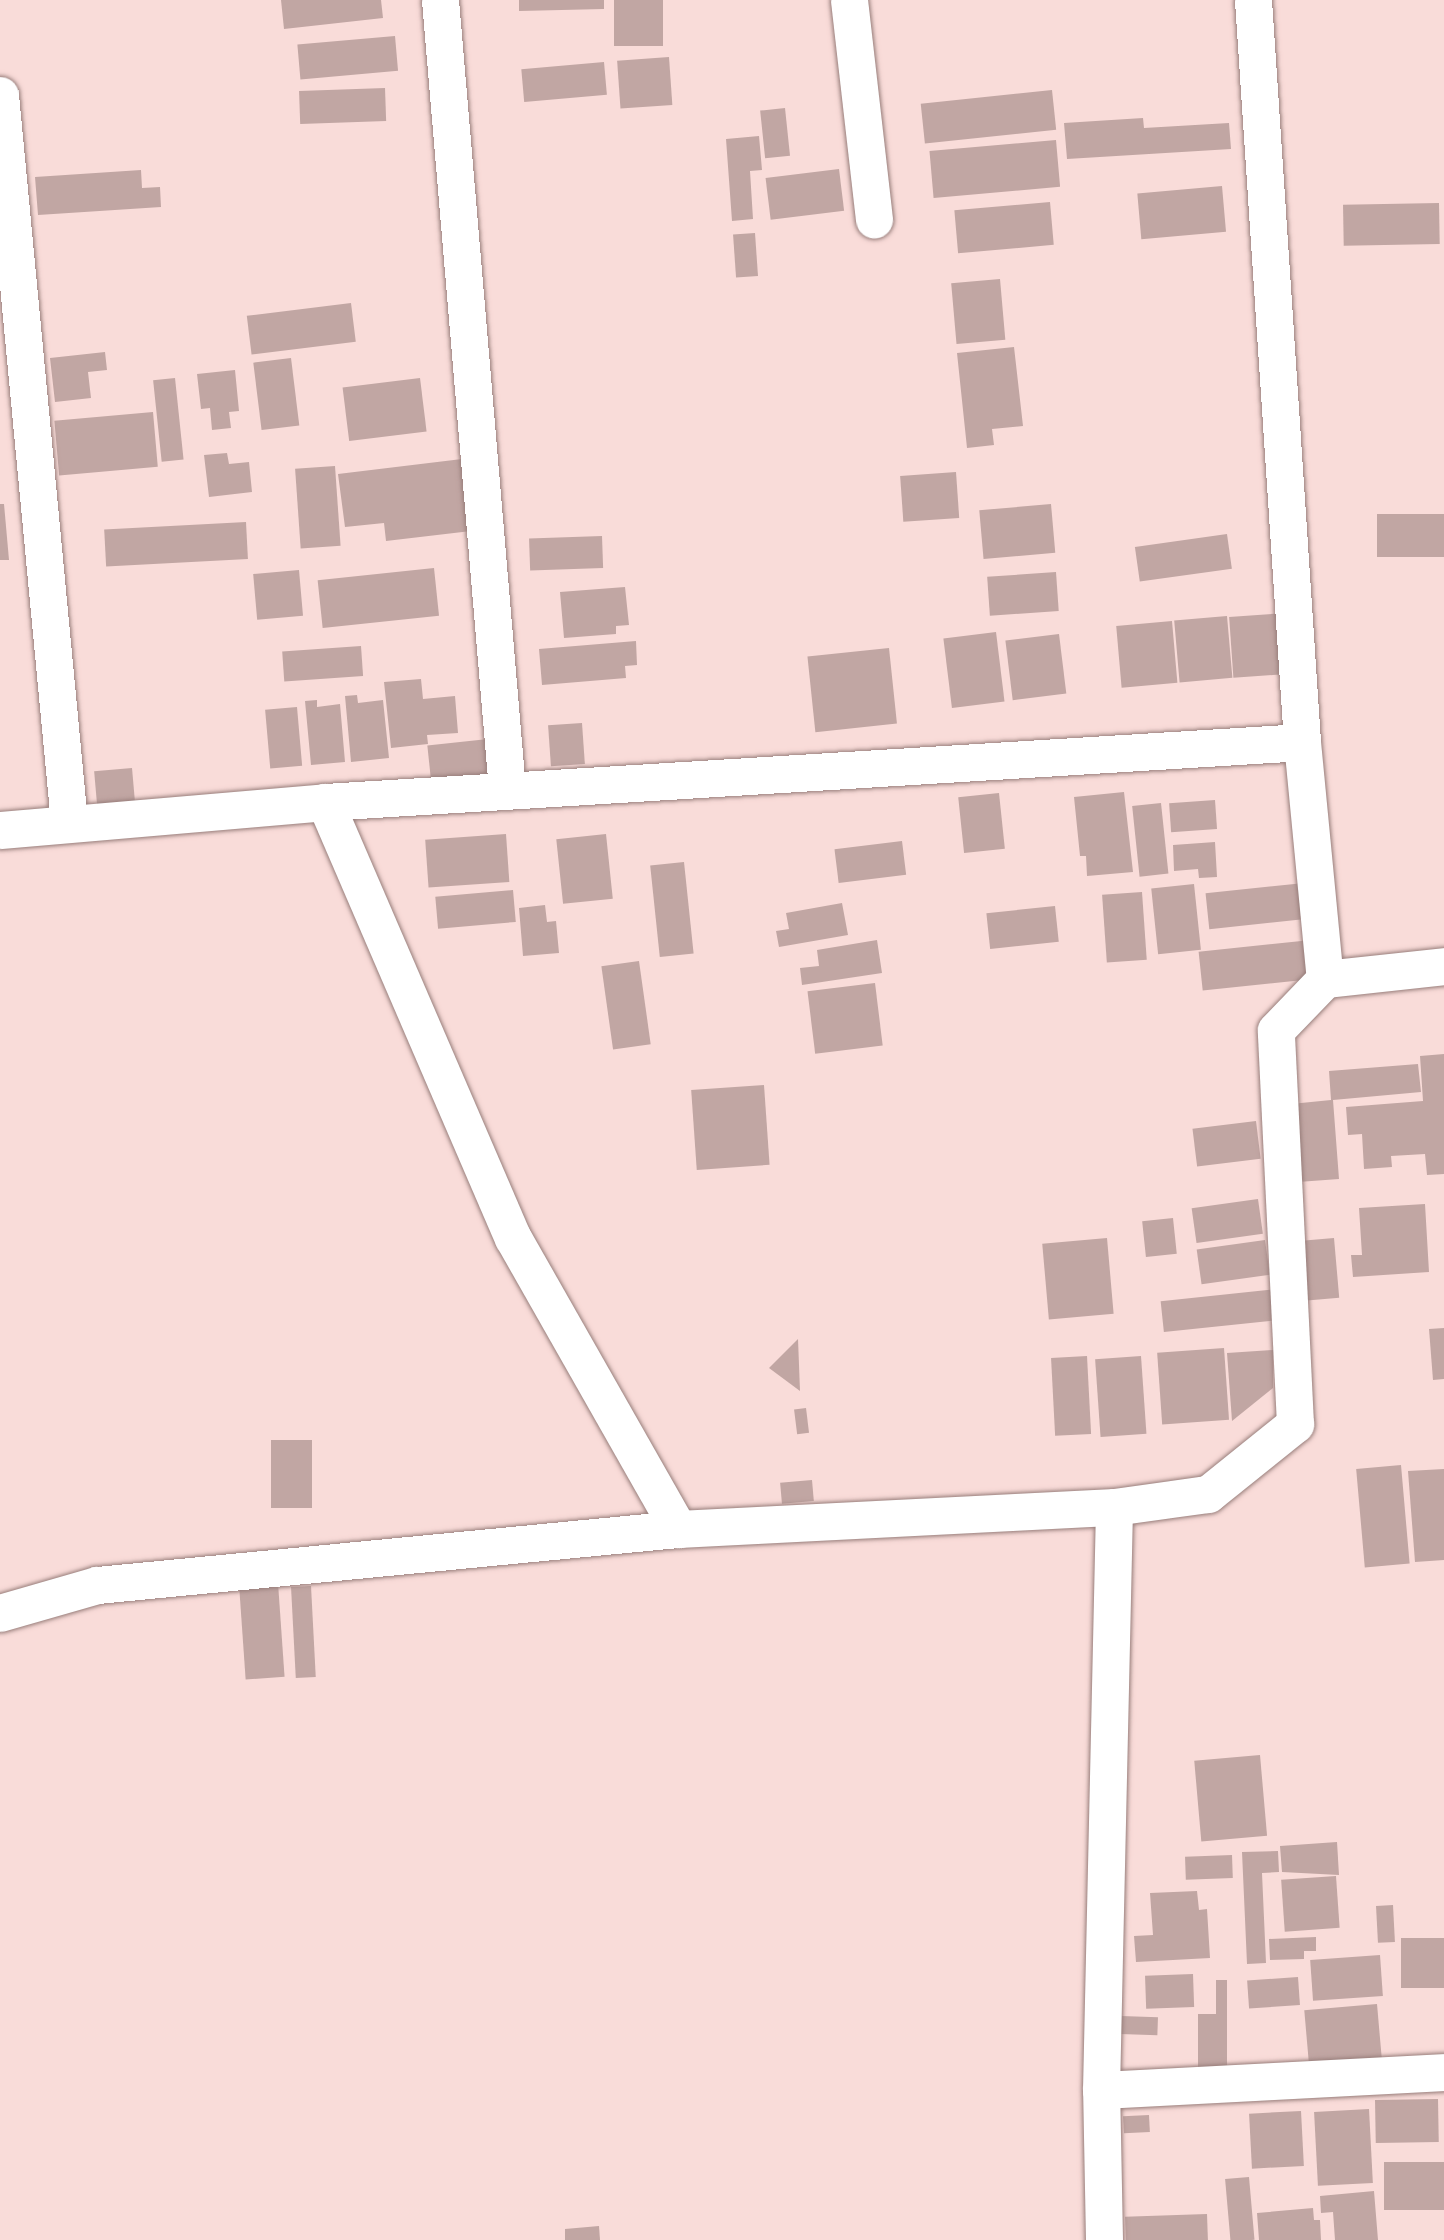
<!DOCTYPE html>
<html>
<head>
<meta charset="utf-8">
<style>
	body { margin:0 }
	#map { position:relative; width:1444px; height:2240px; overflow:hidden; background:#f9dcd9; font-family:"Asap Condensed",sans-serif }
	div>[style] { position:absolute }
	.building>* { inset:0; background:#c1a6a3; transform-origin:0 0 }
	.roads { filter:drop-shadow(0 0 2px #987e7b) drop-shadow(0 0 2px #987e7b) }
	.minor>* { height:37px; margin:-18.5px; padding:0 18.5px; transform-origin:18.5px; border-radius:18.5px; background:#fff }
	span { translate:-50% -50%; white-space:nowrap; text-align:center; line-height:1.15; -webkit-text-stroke:5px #fff; paint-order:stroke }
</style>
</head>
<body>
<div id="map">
	<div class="building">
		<i style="clip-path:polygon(281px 0,381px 0,383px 18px,284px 29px)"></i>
		<i style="clip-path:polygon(519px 0,604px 0,604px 9px,519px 11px)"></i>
		<i style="left:614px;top:0;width:49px;height:46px"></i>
		<i style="left:395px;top:36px;width:35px;height:98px;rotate:85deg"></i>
		<i style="left:669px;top:57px;width:48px;height:52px;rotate:86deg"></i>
		<i style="left:604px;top:62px;width:33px;height:83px;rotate:85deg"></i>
		<i style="left:385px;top:88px;width:33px;height:86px;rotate:88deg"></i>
		<i style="left:1052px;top:90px;width:40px;height:132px;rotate:84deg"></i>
		<i style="left:785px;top:108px;width:48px;height:25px;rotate:84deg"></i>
		<i style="clip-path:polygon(1143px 118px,1144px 128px,1229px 123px,1231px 149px,1067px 159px,1064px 123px)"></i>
		<i style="clip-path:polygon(759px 136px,762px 170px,750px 171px,753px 219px,732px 221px,726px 139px)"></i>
		<i style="left:1056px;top:140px;width:47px;height:127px;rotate:85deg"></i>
		<i style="left:839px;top:169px;width:42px;height:74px;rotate:83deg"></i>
		<i style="clip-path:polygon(141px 170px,142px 188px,160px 187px,161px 207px,38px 215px,35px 177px)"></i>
		<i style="left:1222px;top:186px;width:46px;height:85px;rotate:85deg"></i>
		<i style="left:1050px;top:202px;width:43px;height:96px;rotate:85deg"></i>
		<i style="left:1439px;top:203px;width:41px;height:96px;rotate:89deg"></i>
		<i style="left:755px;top:233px;width:43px;height:22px;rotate:86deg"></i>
		<i style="left:1000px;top:279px;width:61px;height:49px;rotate:85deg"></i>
		<i style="left:351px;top:303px;width:39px;height:105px;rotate:83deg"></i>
		<i style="clip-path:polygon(1014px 347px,1023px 426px,992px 429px,994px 445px,967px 448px,957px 353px)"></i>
		<i style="clip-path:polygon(105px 352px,107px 370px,88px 372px,91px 398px,55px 402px,50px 358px)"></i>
		<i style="left:291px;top:358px;width:68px;height:38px;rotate:83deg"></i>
		<i style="clip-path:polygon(235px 370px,239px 411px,229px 412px,231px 428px,212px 430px,210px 408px,201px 409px,197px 374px)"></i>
		<i style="left:175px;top:378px;width:82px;height:22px;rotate:84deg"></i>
		<i style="left:420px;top:378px;width:54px;height:78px;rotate:83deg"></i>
		<i style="left:153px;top:412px;width:55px;height:99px;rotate:85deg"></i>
		<i style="clip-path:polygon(227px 453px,229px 464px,249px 462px,252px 492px,209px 497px,204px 455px)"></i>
		<i style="clip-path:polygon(462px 459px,471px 531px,386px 541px,384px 523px,345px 527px,338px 474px)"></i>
		<i style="left:335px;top:466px;width:80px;height:40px;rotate:86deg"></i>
		<i style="left:956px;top:472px;width:46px;height:56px;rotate:86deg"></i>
		<i style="clip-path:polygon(0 504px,4px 504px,9px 560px,0 560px)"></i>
		<i style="left:1051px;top:504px;width:49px;height:72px;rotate:85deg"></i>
		<i style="left:1444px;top:514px;width:43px;height:67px;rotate:90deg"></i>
		<i style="left:246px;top:522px;width:37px;height:142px;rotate:87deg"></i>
		<i style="left:1227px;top:534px;width:35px;height:93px;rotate:82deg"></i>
		<i style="left:602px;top:536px;width:32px;height:73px;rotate:88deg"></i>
		<i style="left:434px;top:568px;width:48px;height:117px;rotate:84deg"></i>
		<i style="left:299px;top:570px;width:46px;height:46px;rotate:85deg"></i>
		<i style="left:1056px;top:572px;width:39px;height:69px;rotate:86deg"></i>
		<i style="clip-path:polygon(625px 587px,629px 625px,616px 626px,616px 634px,564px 638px,560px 592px)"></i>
		<i style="left:1285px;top:613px;width:61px;height:56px;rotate:86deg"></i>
		<i style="left:1227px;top:616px;width:62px;height:53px;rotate:85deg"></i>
		<i style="left:1172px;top:621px;width:62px;height:56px;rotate:85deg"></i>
		<i style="left:996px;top:632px;width:70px;height:53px;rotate:83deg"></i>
		<i style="left:1059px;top:634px;width:60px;height:54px;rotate:83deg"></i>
		<i style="clip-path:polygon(636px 641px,637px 665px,625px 666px,626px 678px,542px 685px,539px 649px)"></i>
		<i style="left:361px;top:646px;width:30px;height:79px;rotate:86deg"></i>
		<i style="left:889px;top:648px;width:76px;height:82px;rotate:84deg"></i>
		<i style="clip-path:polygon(421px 679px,423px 699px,455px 696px,458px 733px,427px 735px,428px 744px,391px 748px,384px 682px)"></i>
		<i style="clip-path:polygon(357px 695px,358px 703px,383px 700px,389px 758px,351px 762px,345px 696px)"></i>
		<i style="clip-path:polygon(317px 700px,317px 707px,340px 704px,345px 762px,311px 765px,305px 701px)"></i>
		<i style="left:297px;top:707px;width:59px;height:32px;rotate:85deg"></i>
		<i style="left:582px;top:723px;width:41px;height:34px;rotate:86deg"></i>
		<i style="left:488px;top:739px;width:37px;height:61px;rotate:84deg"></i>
		<i style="left:132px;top:768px;width:42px;height:38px;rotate:85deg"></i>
		<i style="clip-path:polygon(1124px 792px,1133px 872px,1087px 876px,1086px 856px,1080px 856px,1074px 797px)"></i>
		<i style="left:999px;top:793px;width:56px;height:41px;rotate:84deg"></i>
		<i style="left:1215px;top:800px;width:29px;height:46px;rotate:86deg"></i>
		<i style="left:1161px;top:803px;width:71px;height:29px;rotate:84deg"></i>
		<i style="left:506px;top:834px;width:48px;height:81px;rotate:86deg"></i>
		<i style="left:606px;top:834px;width:65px;height:50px;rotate:84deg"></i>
		<i style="left:902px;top:841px;width:34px;height:68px;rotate:83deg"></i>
		<i style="clip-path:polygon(1215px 842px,1217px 877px,1199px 878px,1198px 869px,1174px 871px,1173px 845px)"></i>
		<i style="left:684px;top:862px;width:92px;height:34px;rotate:84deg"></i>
		<i style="left:1304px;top:883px;width:36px;height:99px;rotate:84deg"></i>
		<i style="left:1194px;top:884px;width:66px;height:43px;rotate:84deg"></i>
		<i style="left:513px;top:890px;width:32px;height:78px;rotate:85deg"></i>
		<i style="left:1142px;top:892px;width:68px;height:40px;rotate:86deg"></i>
		<i style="clip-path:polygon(842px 903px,848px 935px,779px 947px,776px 931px,789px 929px,786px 913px)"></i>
		<i style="clip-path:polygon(545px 905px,547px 922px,556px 921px,559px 953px,523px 956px,519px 908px)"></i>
		<i style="left:1055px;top:906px;width:36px;height:69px;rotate:84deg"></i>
		<i style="clip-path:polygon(877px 940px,882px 973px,802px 985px,800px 968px,819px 966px,817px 950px)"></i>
		<i style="left:1311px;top:940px;width:39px;height:113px;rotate:84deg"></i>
		<i style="left:639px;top:961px;width:84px;height:38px;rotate:82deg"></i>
		<i style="left:875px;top:983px;width:63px;height:68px;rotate:83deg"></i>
		<i style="clip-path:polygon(1444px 1054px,1444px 1174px,1427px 1175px,1425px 1154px,1391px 1156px,1392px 1167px,1364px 1169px,1362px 1134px,1348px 1135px,1346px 1107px,1423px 1101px,1420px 1056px)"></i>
		<i style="clip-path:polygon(1418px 1064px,1421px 1092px,1333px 1100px,1339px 1179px,1298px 1182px,1291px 1104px,1331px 1100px,1329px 1071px)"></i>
		<i style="left:764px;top:1085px;width:80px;height:73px;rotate:86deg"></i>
		<i style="left:1256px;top:1121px;width:38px;height:64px;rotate:83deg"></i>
		<i style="left:1258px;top:1199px;width:35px;height:67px;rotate:82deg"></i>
		<i style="clip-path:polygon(1425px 1204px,1429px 1272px,1353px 1277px,1351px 1255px,1362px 1255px,1359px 1208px)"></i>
		<i style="left:1173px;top:1218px;width:36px;height:31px;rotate:84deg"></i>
		<i style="left:1107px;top:1238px;width:76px;height:65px;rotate:85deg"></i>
		<i style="left:1334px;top:1238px;width:60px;height:41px;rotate:85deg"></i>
		<i style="left:1265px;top:1240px;width:35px;height:69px;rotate:82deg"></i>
		<i style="left:1277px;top:1289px;width:31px;height:117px;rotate:84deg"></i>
		<i style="clip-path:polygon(1444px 1328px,1444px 1379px,1433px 1380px,1429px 1329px)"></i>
		<i style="clip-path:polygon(798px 1339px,800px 1391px,769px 1368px)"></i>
		<i style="left:1224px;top:1348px;width:72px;height:67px;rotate:86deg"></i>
		<i style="clip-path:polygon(1273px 1350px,1273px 1388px,1232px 1421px,1227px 1353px)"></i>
		<i style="left:1087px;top:1356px;width:78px;height:36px;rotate:87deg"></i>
		<i style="left:1141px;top:1356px;width:78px;height:46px;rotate:86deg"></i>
		<i style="left:806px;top:1408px;width:25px;height:12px;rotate:83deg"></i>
		<i style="left:271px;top:1440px;width:41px;height:68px"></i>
		<i style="left:1401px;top:1465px;width:99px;height:45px;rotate:85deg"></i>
		<i style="clip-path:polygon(1444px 1469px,1444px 1560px,1415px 1562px,1408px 1471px)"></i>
		<i style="left:812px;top:1480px;width:21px;height:32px;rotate:85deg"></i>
		<i style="left:278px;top:1583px;width:94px;height:39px;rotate:86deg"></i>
		<i style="left:311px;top:1586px;width:91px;height:20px;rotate:87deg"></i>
		<i style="left:1260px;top:1755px;width:81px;height:66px;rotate:85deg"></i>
		<i style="clip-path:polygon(1337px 1842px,1339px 1875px,1282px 1872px,1280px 1846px)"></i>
		<i style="clip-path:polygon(1278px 1851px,1279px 1872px,1262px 1873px,1266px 1963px,1247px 1964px,1242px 1852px)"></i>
		<i style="left:1232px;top:1855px;width:23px;height:47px;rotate:88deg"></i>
		<i style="left:1336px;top:1876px;width:52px;height:55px;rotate:86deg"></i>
		<i style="clip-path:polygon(1197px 1891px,1199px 1910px,1207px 1909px,1210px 1958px,1136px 1962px,1134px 1936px,1153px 1935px,1150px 1893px)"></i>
		<i style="left:1393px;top:1905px;width:37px;height:17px;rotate:87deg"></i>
		<i style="clip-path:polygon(1316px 1937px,1316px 1951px,1304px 1951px,1304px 1959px,1270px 1960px,1269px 1939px)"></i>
		<i style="left:1444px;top:1938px;width:50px;height:43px;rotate:90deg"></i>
		<i style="left:1380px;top:1955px;width:41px;height:70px;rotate:86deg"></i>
		<i style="left:1193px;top:1974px;width:33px;height:48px;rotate:88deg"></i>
		<i style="left:1298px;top:1977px;width:28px;height:51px;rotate:86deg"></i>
		<i style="clip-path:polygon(1216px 1980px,1227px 1980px,1227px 2068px,1198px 2068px,1198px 2014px,1216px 2014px)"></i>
		<i style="left:1377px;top:2004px;width:59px;height:73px;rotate:85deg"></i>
		<i style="left:1121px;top:2016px;width:37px;height:18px;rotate:2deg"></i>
		<i style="left:1438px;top:2099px;width:43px;height:63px;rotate:89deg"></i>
		<i style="left:1369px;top:2109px;width:74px;height:55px;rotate:87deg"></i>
		<i style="left:1301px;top:2111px;width:55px;height:52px;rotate:87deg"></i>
		<i style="left:1149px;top:2115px;width:17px;height:26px;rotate:87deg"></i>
		<i style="left:1444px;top:2162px;width:48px;height:60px;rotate:90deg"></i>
		<i style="left:1249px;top:2177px;width:63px;height:24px;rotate:85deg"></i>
		<i style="clip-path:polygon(1374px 2191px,1378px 2240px,1335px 2240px,1333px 2212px,1321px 2213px,1320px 2196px)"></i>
		<i style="clip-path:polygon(1313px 2208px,1314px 2220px,1320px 2220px,1321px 2240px,1259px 2240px,1257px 2213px)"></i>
		<i style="left:1207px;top:2214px;width:26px;height:82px;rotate:88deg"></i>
		<i style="clip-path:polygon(599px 2226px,600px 2240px,565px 2240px,565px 2229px)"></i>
	</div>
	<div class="roads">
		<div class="minor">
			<i style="left:440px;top:0;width:793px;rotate:85.15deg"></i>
			<i style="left:849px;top:0;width:221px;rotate:83.5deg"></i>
			<i style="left:1253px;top:0;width:744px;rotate:86.22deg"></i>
			<i style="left:1302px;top:742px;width:238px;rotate:84.5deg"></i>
			<i style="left:0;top:95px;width:730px;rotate:84.58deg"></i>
			<i style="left:325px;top:802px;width:475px;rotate:66.7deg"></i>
			<i style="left:513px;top:1238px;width:335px;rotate:60.4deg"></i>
			<i style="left:0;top:830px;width:326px;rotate:-4.9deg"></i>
			<i style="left:325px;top:802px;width:979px;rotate:-3.51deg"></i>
			<i style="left:0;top:1613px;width:101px;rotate:-16.1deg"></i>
			<i style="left:97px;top:1585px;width:584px;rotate:-5.51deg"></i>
			<i style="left:678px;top:1529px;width:437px;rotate:-2.9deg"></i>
			<i style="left:1114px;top:1507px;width:95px;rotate:-7.9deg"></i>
			<i style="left:1208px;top:1494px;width:112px;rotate:-38.8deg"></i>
			<i style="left:1295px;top:1424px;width:394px;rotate:-92.8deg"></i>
			<i style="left:1276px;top:1030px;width:71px;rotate:-46.1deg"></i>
			<i style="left:1325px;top:979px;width:120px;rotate:-6.2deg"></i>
			<i style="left:1101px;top:2090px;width:343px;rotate:-3deg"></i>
			<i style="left:1104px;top:2240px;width:150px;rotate:-91.1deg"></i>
			<i style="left:1101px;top:2090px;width:583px;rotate:-88.72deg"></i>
		</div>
	</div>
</div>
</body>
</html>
